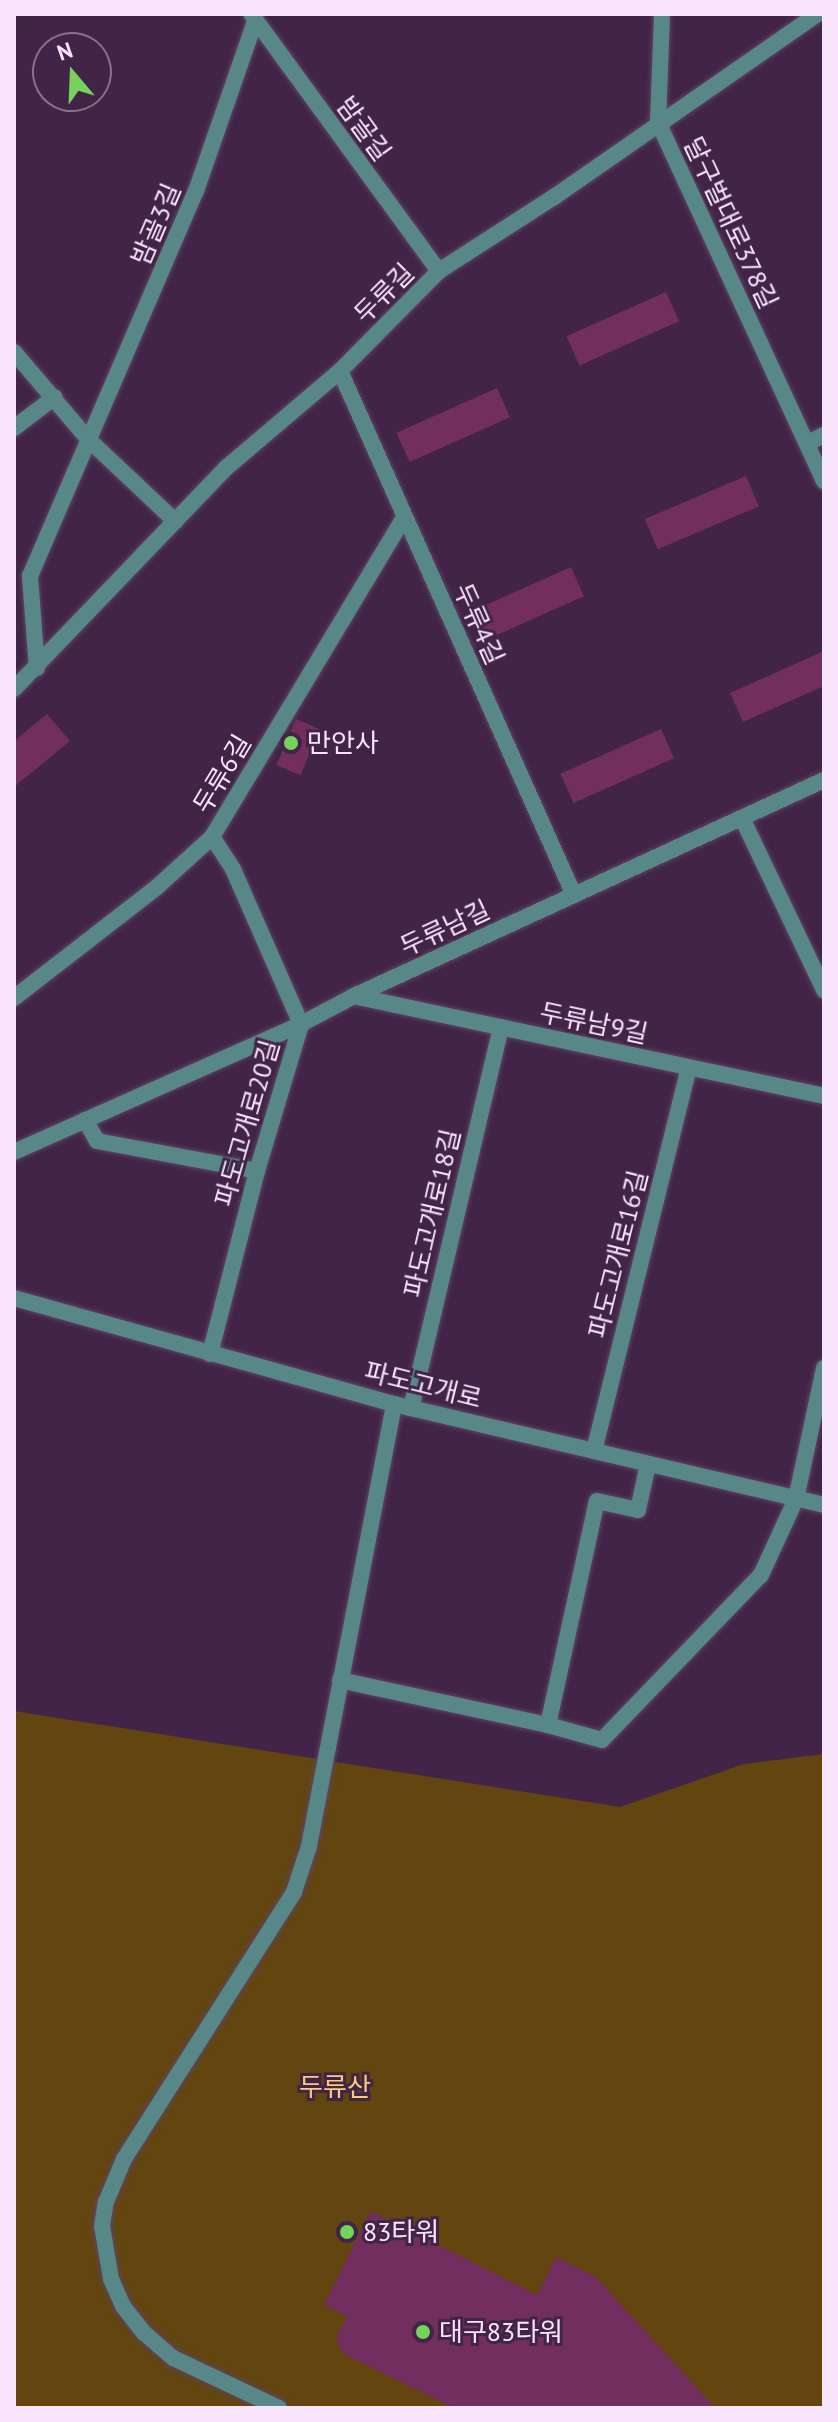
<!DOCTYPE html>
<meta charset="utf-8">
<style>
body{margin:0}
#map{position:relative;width:838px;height:2422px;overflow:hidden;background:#412448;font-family:"PT Sans","Noto Sans KR",sans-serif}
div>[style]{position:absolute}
.green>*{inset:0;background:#63460f}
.building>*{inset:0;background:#712e5f;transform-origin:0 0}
.roads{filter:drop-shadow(0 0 2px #5e4365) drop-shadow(0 0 2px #5e4365)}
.minor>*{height:16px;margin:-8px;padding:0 8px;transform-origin:8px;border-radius:8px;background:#588788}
.tertiary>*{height:16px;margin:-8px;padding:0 8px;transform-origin:8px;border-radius:8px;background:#588788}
.dots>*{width:22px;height:22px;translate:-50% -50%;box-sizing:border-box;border:4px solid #412448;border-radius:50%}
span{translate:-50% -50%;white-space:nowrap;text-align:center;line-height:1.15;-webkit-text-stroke:6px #412448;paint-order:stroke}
.street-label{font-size:26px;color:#f8e5fc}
.poi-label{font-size:26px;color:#f8e5fc}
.left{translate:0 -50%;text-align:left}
.park-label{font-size:26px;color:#fcca78}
.frame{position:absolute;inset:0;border:16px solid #f8e5fc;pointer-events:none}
.north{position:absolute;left:32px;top:32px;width:80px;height:80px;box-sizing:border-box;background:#412448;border:2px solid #8a7190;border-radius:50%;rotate:341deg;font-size:22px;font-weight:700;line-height:32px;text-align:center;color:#f8e5fc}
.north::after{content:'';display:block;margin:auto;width:28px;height:36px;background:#75d25a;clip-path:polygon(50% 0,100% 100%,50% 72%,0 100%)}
</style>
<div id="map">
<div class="green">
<div style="clip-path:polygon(14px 1711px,620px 1807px,744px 1764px,824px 1754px,824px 2408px,14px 2408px)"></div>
</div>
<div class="building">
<div style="left:666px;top:292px;width:32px;height:109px;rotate:66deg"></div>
<div style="left:497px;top:388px;width:32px;height:110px;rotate:66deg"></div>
<div style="left:746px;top:476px;width:33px;height:110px;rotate:67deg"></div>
<div style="left:571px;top:567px;width:32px;height:110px;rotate:66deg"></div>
<div style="clip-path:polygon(824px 651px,824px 686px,743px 722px,730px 693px)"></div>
<div style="clip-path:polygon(47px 714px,70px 741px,14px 787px,14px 741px)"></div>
<div style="left:296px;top:719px;width:26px;height:50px;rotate:23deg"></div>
<div style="left:661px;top:729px;width:32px;height:110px;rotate:66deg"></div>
<div style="clip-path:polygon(371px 2211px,537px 2295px,556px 2257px,596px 2277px,715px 2408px,454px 2408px,344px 2354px,337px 2343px,338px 2332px,348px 2317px,324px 2305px)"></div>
</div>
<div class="roads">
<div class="minor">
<div style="left:662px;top:14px;width:108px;rotate:92.1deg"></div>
<div style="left:658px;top:122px;width:396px;rotate:65.2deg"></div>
<div style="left:252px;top:15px;width:317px;rotate:53.9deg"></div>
<div style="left:14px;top:352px;width:114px;rotate:49.6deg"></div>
<div style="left:88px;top:439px;width:120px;rotate:43.3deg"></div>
<div style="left:340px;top:371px;width:574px;rotate:65.94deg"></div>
<div style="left:14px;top:428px;width:51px;rotate:-37.1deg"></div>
<div style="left:808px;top:443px;width:18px;rotate:-27deg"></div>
<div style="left:37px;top:668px;width:92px;rotate:-94.4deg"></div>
<div style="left:30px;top:576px;width:419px;rotate:-66.7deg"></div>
<div style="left:196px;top:191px;width:179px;rotate:-70.8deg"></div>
<div style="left:14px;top:689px;width:306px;rotate:-46.2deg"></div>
<div style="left:226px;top:468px;width:150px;rotate:-40.4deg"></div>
<div style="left:340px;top:371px;width:141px;rotate:-45.3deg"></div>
<div style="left:439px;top:271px;width:137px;rotate:-32.8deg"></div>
<div style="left:554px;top:197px;width:320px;rotate:-34.8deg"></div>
<div style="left:742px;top:818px;width:191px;rotate:64.5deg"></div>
<div style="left:354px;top:996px;width:481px;rotate:12deg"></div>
<div style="left:14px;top:998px;width:181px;rotate:-37.8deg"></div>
<div style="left:157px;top:887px;width:74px;rotate:-42.3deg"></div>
<div style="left:212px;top:837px;width:372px;rotate:-59deg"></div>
<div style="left:85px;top:1120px;width:24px;rotate:60deg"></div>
<div style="left:97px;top:1141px;width:163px;rotate:10.6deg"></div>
<div style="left:210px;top:1354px;width:189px;rotate:-75.6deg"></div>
<div style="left:257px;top:1171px;width:153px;rotate:-73.3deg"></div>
<div style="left:301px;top:1024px;width:169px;rotate:-113.7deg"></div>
<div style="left:233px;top:869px;width:38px;rotate:-123deg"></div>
<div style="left:411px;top:1408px;width:391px;rotate:-76.7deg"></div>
<div style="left:594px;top:1451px;width:395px;rotate:-76.1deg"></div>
<div style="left:340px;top:1680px;width:213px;rotate:12.2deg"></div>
<div style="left:548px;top:1725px;width:229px;rotate:-77.7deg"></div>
<div style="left:597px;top:1501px;width:42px;rotate:12.4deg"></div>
<div style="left:638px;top:1510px;width:47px;rotate:-77.7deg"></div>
<div style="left:548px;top:1725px;width:56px;rotate:15.5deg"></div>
<div style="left:602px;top:1740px;width:229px;rotate:-46.1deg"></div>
<div style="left:761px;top:1575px;width:84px;rotate:-65.3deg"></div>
<div style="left:796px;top:1499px;width:134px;rotate:-77.9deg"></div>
<div style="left:279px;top:2408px;width:117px;rotate:-154.7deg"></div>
<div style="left:173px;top:2358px;width:38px;rotate:-139deg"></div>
<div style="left:144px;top:2333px;width:34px;rotate:-128deg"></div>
<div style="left:123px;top:2306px;width:30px;rotate:-114deg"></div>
<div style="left:111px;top:2279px;width:54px;rotate:-99.6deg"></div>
<div style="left:102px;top:2226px;width:24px;rotate:-81deg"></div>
<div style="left:106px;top:2202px;width:47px;rotate:-67.3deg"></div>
<div style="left:124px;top:2159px;width:317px;rotate:-57.5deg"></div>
<div style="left:294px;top:1892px;width:48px;rotate:-71.9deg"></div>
<div style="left:309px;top:1846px;width:450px;rotate:-79.1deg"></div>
</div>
<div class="tertiary">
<div style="left:14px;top:1152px;width:314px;rotate:-24deg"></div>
<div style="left:301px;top:1024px;width:60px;rotate:-27.8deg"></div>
<div style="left:354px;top:996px;width:517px;rotate:-24.68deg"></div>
<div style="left:14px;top:1298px;width:395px;rotate:15.6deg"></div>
<div style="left:394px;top:1404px;width:442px;rotate:13.2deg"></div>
</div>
</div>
<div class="dots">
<div style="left:291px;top:743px;background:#75d25a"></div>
<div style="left:347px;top:2232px;background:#75d25a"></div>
<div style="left:423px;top:2332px;background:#75d25a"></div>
</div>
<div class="street-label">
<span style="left:364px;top:129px;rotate:54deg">밤골길</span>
<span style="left:731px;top:223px;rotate:65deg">달구벌대로378길</span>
<span style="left:156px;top:224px;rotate:-67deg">밤골3길</span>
<span style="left:384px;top:293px;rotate:-45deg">두류길</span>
<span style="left:479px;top:624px;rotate:66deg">두류4길</span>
<span style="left:222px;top:774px;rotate:-59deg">두류6길</span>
<span style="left:445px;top:928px;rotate:-25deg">두류남길</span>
<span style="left:594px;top:1023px;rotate:12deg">두류남9길</span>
<span style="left:247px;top:1123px;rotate:-74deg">파도고개로20길</span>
<span style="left:432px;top:1213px;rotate:-77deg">파도고개로18길</span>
<span style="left:618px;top:1254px;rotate:-76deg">파도고개로16길</span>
<span style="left:423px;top:1385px;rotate:14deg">파도고개로</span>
</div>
<div class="poi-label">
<span class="left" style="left:307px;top:743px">만안사</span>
<span class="left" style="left:363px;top:2232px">83타워</span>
<span class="left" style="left:439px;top:2332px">대구83타워</span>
</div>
<div class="park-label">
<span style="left:335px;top:2087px">두류산</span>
</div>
<div class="frame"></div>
<div class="north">N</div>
</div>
